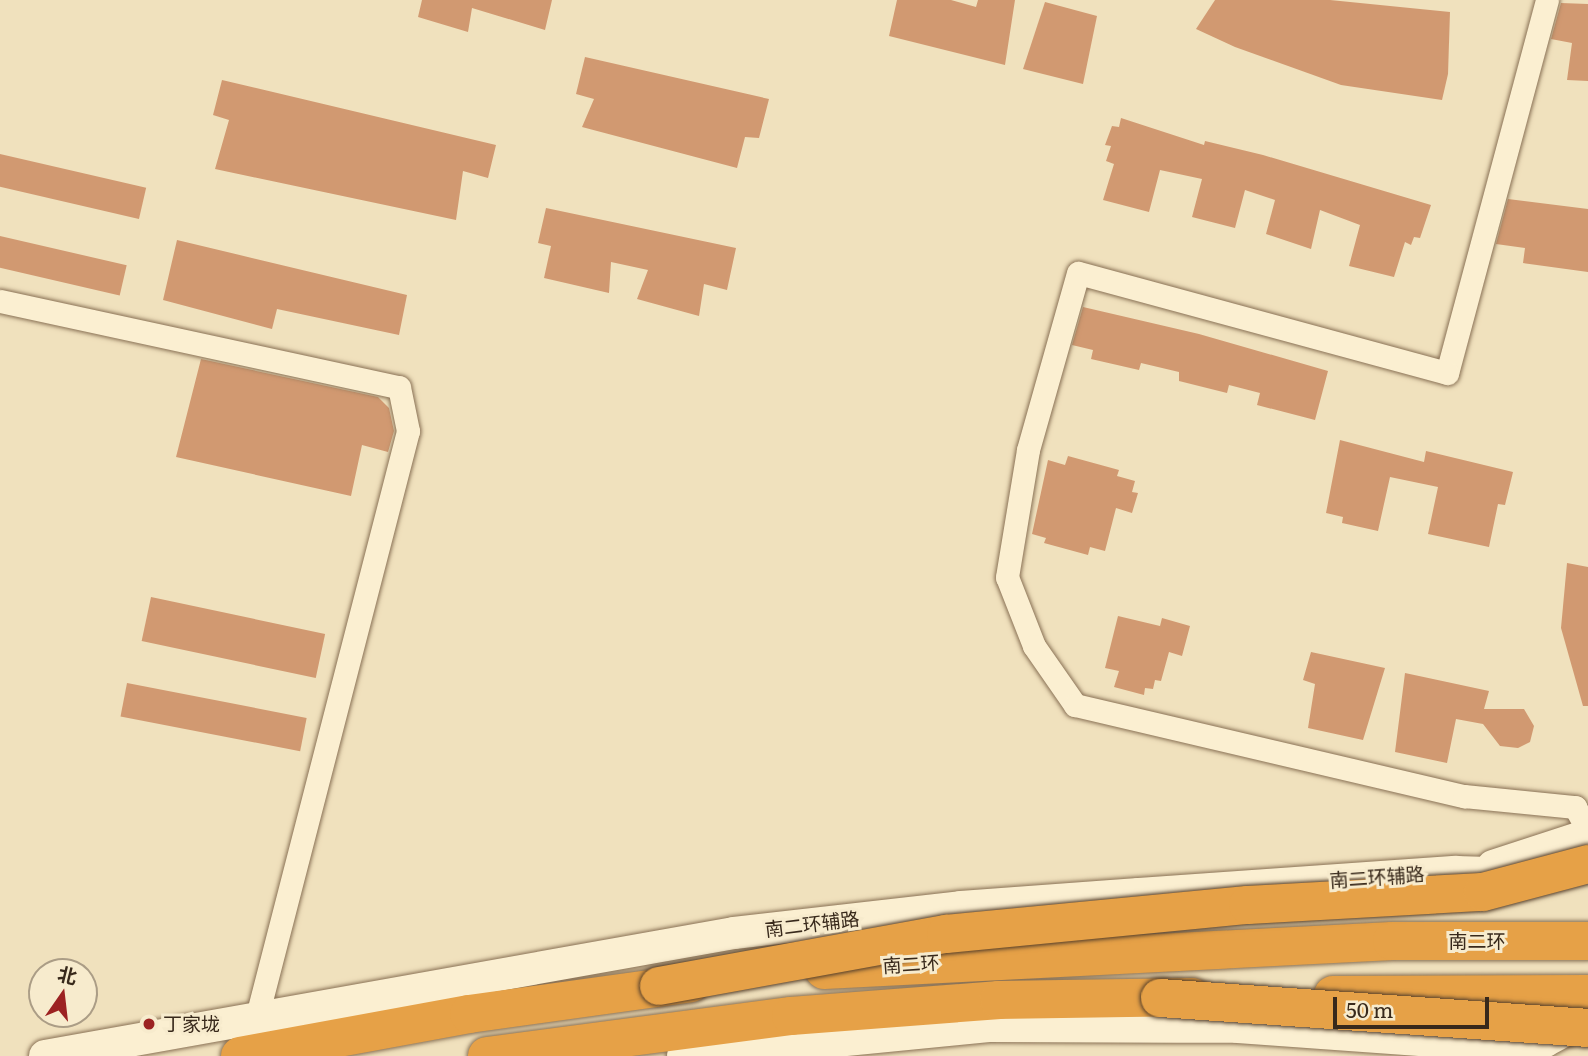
<!DOCTYPE html>
<meta charset="utf-8">
<style>
body{margin:0}
#map{position:relative;width:1588px;height:1056px;overflow:hidden;background:#f0e1bd;font-family:Literata,"Noto Sans SC",serif}
div>[style]{position:absolute}
.building>*{inset:0;background:#d19971;transform-origin:0 0}
.roads{filter:drop-shadow(0 0 2px #897155) drop-shadow(0 0 2px #897155)}
.street>*{height:23px;margin:-11.5px;padding:0 11.5px;transform-origin:11.5px;border-radius:11.5px;background:#fbefd1}
.secondary>*{height:32px;margin:-16px;padding:0 16px;transform-origin:16px;border-radius:16px;background:#fbefd1}
.highway>*{height:38px;margin:-19px;padding:0 19px;transform-origin:19px;border-radius:19px;background:#e6a147}
.bridges{filter:drop-shadow(0 0 2px #563f2a) drop-shadow(0 0 2px #563f2a)}
.highway-bridge>*{height:38px;margin:-19px;padding:0 19px;transform-origin:19px;border-radius:19px;background:#e6a147}
.dots>*{width:19px;height:19px;translate:-50% -50%;box-sizing:border-box;border:4px solid #f7ebcd;border-radius:50%}
span{translate:-50% -50%;white-space:nowrap;text-align:center;line-height:1.15;-webkit-text-stroke:6px #f7ebcd;paint-order:stroke}
.street-label{font-size:19px;color:#38291b}
.poi-label{font-size:19px;color:#38291b}
.left{translate:0 -50%;text-align:left}
.north{position:absolute;left:28px;top:958px;width:70px;height:70px;box-sizing:border-box;background:#f7ebcd;border:2px solid #ab9d86;border-radius:50%;rotate:14deg;font-size:19px;font-weight:700;line-height:28px;text-align:center;color:#38291b}
.north::after{content:'';display:block;margin:auto;width:24px;height:32px;background:#9c2222;clip-path:polygon(50% 0,100% 100%,50% 72%,0 100%)}
.scale{position:absolute;left:1333px;top:997px;width:156px;height:32px;box-sizing:border-box;border:4px solid #38291b;border-top:0;padding-left:9px;font-size:21px;line-height:24px;white-space:nowrap;color:#38291b;-webkit-text-stroke:5px #f7ebcd;paint-order:stroke}
</style>
<div id="map">
<div class="building">
<div style="clip-path:polygon(422px 0,552px 0,545px 30px,472px 8px,468px 32px,418px 17px)"></div>
<div style="clip-path:polygon(897px 0,951px 0,976px 7px,978px 0,1015px 0,1005px 65px,889px 36px)"></div>
<div style="clip-path:polygon(1215px 0,1330px 0,1450px 12px,1448px 74px,1442px 100px,1341px 85px,1235px 47px,1196px 29px)"></div>
<div style="clip-path:polygon(1045px 2px,1097px 16px,1083px 84px,1023px 69px)"></div>
<div style="clip-path:polygon(1561px 3px,1588px 4px,1588px 81px,1567px 80px,1572px 43px,1551px 39px)"></div>
<div style="clip-path:polygon(585px 57px,769px 99px,759px 138px,745px 137px,737px 168px,582px 127px,594px 99px,576px 94px)"></div>
<div style="clip-path:polygon(222px 80px,496px 145px,488px 178px,463px 171px,456px 220px,215px 169px,229px 120px,213px 115px)"></div>
<div style="clip-path:polygon(1121px 118px,1204px 145px,1205px 141px,1263px 155px,1431px 205px,1420px 238px,1414px 237px,1411px 245px,1405px 242px,1394px 277px,1349px 266px,1360px 225px,1320px 210px,1311px 249px,1266px 234px,1275px 200px,1245px 190px,1235px 228px,1192px 217px,1202px 179px,1160px 170px,1149px 212px,1103px 200px,1114px 164px,1106px 161px,1111px 146px,1105px 145px,1112px 126px,1119px 127px)"></div>
<div style="left:0;top:154px;width:150px;height:32px;rotate:13deg"></div>
<div style="clip-path:polygon(1508px 199px,1588px 209px,1588px 272px,1523px 263px,1525px 248px,1496px 244px)"></div>
<div style="clip-path:polygon(546px 208px,736px 248px,727px 290px,704px 284px,699px 316px,637px 299px,648px 270px,611px 262px,609px 293px,544px 278px,551px 246px,538px 243px)"></div>
<div style="left:0;top:236px;width:130px;height:31px;rotate:13deg"></div>
<div style="clip-path:polygon(177px 240px,407px 295px,399px 335px,277px 309px,272px 329px,163px 300px)"></div>
<div style="clip-path:polygon(1083px 307px,1199px 334px,1328px 371px,1315px 420px,1257px 405px,1260px 393px,1229px 385px,1227px 393px,1179px 381px,1179px 372px,1141px 363px,1139px 370px,1091px 359px,1093px 350px,1072px 345px)"></div>
<div style="clip-path:polygon(201px 359px,378px 397px,389px 408px,394px 431px,388px 452px,362px 445px,351px 496px,176px 457px)"></div>
<div style="clip-path:polygon(1340px 440px,1424px 462px,1426px 451px,1513px 472px,1505px 505px,1498px 504px,1489px 547px,1428px 534px,1438px 487px,1390px 477px,1378px 531px,1342px 523px,1343px 517px,1326px 513px)"></div>
<div style="clip-path:polygon(1068px 456px,1119px 470px,1117px 476px,1135px 481px,1132px 492px,1138px 493px,1132px 513px,1116px 508px,1105px 551px,1090px 547px,1088px 555px,1044px 543px,1046px 538px,1032px 534px,1048px 460px,1065px 465px)"></div>
<div style="clip-path:polygon(1567px 563px,1588px 567px,1588px 706px,1583px 706px,1561px 628px)"></div>
<div style="left:151px;top:597px;width:178px;height:45px;rotate:12deg"></div>
<div style="clip-path:polygon(1118px 616px,1160px 626px,1162px 618px,1190px 626px,1182px 656px,1169px 652px,1161px 681px,1155px 680px,1153px 689px,1145px 688px,1144px 695px,1114px 687px,1119px 671px,1105px 668px)"></div>
<div style="clip-path:polygon(1311px 652px,1385px 668px,1363px 740px,1308px 728px,1315px 684px,1303px 680px)"></div>
<div style="clip-path:polygon(1405px 673px,1489px 691px,1484px 709px,1524px 709px,1534px 726px,1530px 742px,1518px 748px,1500px 746px,1483px 724px,1456px 719px,1447px 763px,1395px 752px)"></div>
<div style="left:127px;top:683px;width:183px;height:34px;rotate:11deg"></div>
</div>
<div class="roads">
<div class="street">
<div style="left:1547px;top:0;width:386px;rotate:105deg"></div>
<div style="left:1447px;top:373px;width:382px;rotate:-164.8deg"></div>
<div style="left:1078px;top:273px;width:184px;rotate:105.8deg"></div>
<div style="left:1028px;top:450px;width:129px;rotate:99.4deg"></div>
<div style="left:1007px;top:577px;width:74px;rotate:68.6deg"></div>
<div style="left:1034px;top:646px;width:72px;rotate:55.2deg"></div>
<div style="left:1075px;top:705px;width:400px;rotate:13.2deg"></div>
<div style="left:1464px;top:796px;width:112px;rotate:5.7deg"></div>
<div style="left:1575px;top:807px;width:26px;rotate:61deg"></div>
<div style="left:0;top:301px;width:408px;rotate:12.2deg"></div>
<div style="left:399px;top:387px;width:45px;rotate:78.4deg"></div>
<div style="left:408px;top:431px;width:604px;rotate:104.47deg"></div>
</div>
<div class="secondary">
<div style="left:1493px;top:866px;width:100px;rotate:-18.1deg"></div>
<div style="left:45px;top:1056px;width:700px;rotate:-10.12deg"></div>
<div style="left:734px;top:933px;width:228px;rotate:-6.5deg"></div>
<div style="left:961px;top:907px;width:178px;rotate:-4.2deg"></div>
<div style="left:1139px;top:894px;width:318px;rotate:-4deg"></div>
<div style="left:1456px;top:872px;width:68px;rotate:1.7deg"></div>
<div style="left:683px;top:1056px;width:307px;rotate:-5.6deg"></div>
<div style="left:989px;top:1026px;width:249px;rotate:0.2deg"></div>
<div style="left:1238px;top:1027px;width:280px;rotate:4.1deg"></div>
<div style="left:1517px;top:1047px;width:29px;rotate:-12deg"></div>
<div style="left:1545px;top:1041px;width:30px;rotate:-28deg"></div>
</div>
<div class="highway">
<div style="left:824px;top:970px;width:569px;rotate:-2.92deg"></div>
<div style="left:1392px;top:941px;width:196px"></div>
<div style="left:1333px;top:995px;width:255px;rotate:-0.2deg"></div>
<div style="left:240px;top:1056px;width:233px;rotate:-10.4deg"></div>
<div style="left:469px;top:1014px;width:224px;rotate:-7.9deg"></div>
<div style="left:487px;top:1056px;width:307px;rotate:-7.5deg"></div>
<div style="left:791px;top:1016px;width:209px;rotate:-4.4deg"></div>
<div style="left:999px;top:1000px;width:193px;rotate:-0.9deg"></div>
</div>
</div>
<div class="bridges">
<div class="highway-bridge">
<div style="left:659px;top:986px;width:292px;rotate:-10.3deg"></div>
<div style="left:946px;top:934px;width:303px;rotate:-5.5deg"></div>
<div style="left:1248px;top:905px;width:235px;rotate:-3.2deg"></div>
<div style="left:1483px;top:892px;width:109px;rotate:-14.9deg"></div>
<div style="left:1160px;top:998px;width:429px;rotate:4deg"></div>
</div>
</div>
<div class="dots">
<div style="left:149px;top:1024px;background:#9c2222"></div>
</div>
<div class="street-label">
<span style="left:1377px;top:877px;rotate:-4deg">南二环辅路</span>
<span style="left:812px;top:924px;rotate:-7deg">南二环辅路</span>
<span style="left:1477px;top:941px">南二环</span>
<span style="left:911px;top:964px;rotate:-4deg">南二环</span>
</div>
<div class="poi-label">
<span class="left" style="left:163px;top:1024px">丁家垅</span>
</div>
<div class="north">北</div>
<div class="scale">50 m</div>
</div>
